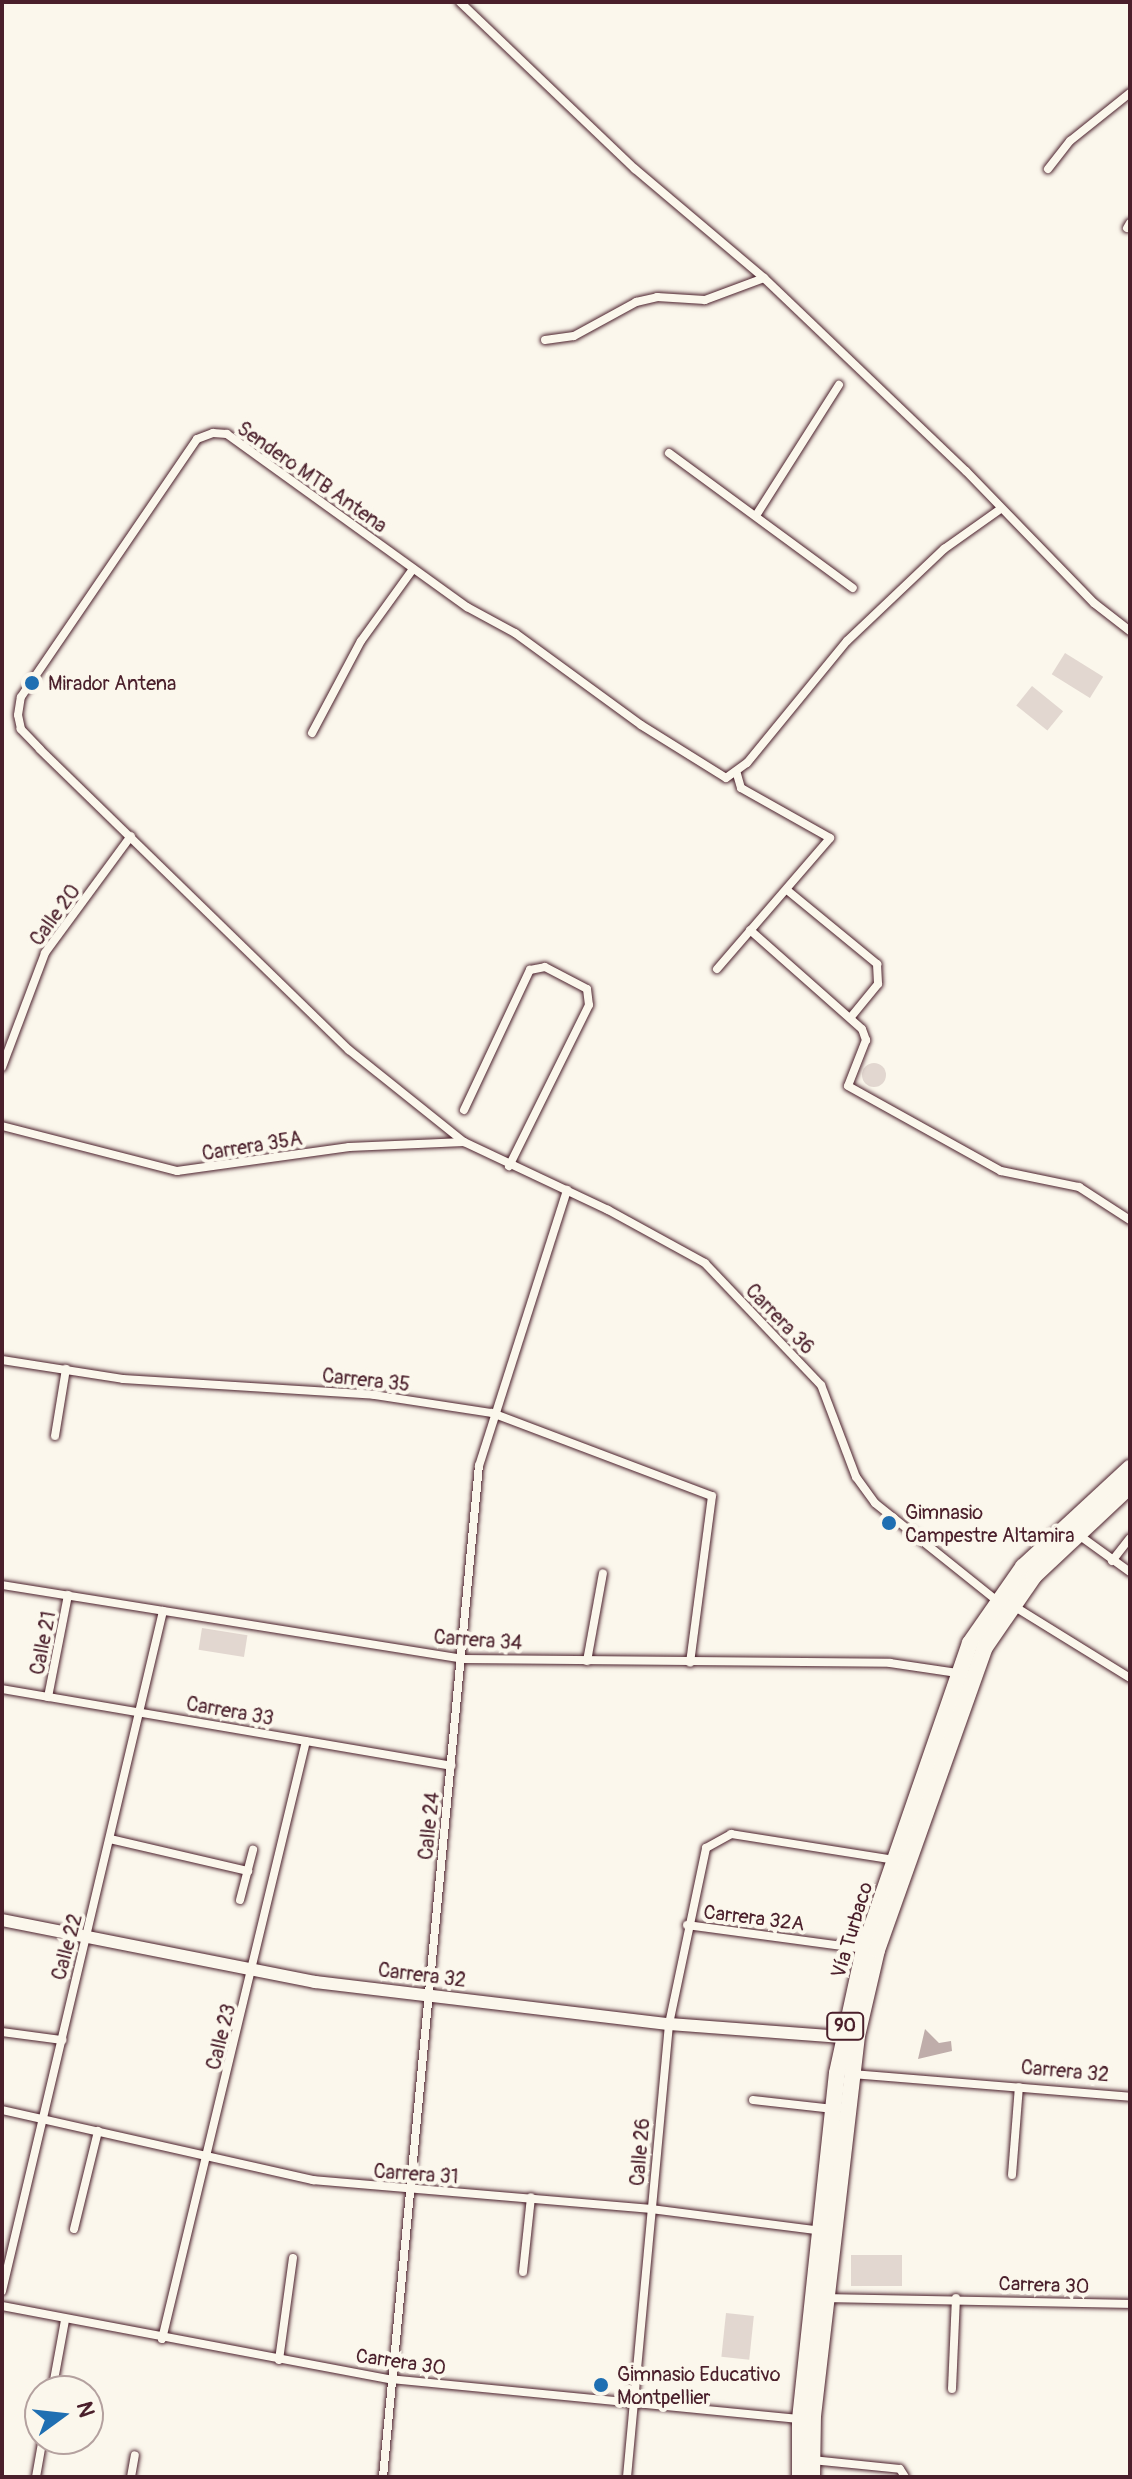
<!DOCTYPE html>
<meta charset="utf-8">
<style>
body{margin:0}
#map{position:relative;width:1132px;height:2479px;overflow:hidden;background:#fbf7ec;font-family:Pangolin,sans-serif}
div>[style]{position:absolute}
.green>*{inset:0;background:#e2d7d0;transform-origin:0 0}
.round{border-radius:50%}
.water>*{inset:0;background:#bfadaa}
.roads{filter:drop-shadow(0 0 2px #4a1f2b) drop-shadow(0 0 2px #4a1f2b)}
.street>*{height:8px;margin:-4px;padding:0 4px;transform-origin:4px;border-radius:4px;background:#fbf7ec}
.secondary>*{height:12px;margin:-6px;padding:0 6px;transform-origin:6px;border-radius:6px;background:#fbf7ec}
.highway>*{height:16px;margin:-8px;padding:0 8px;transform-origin:8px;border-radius:8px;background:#fbf7ec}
.dots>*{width:22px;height:22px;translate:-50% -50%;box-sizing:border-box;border:4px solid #fbf7ec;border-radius:50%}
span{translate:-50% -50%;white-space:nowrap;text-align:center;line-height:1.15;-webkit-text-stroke:8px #fbf7ec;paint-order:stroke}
.shield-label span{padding:2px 6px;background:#fbf7ec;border:2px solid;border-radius:6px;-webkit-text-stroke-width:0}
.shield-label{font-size:18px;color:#4a1f2b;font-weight:700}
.street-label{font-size:20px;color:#4a1f2b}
.poi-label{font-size:20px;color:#4a1f2b}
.left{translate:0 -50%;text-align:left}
.frame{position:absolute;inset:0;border:4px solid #4a1f2b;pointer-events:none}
.north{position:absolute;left:24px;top:2375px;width:80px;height:80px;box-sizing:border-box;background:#fbf7ec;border:2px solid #b4a19f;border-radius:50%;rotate:75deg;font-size:22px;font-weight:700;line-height:32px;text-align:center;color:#4a1f2b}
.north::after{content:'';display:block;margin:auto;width:28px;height:36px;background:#1f6fb2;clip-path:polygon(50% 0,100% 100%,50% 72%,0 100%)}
</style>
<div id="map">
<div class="green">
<div style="left:1065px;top:653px;width:45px;height:25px;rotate:32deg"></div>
<div style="left:1032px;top:686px;width:40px;height:25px;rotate:39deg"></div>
<div class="round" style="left:862px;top:1063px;width:24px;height:24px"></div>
<div style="left:202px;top:1628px;width:46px;height:22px;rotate:9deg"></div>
<div style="left:851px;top:2255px;width:51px;height:31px"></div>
<div style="left:726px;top:2313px;width:28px;height:44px;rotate:6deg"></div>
</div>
<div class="water">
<div style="clip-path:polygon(925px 2029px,939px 2043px,951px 2041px,952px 2051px,918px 2059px)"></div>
</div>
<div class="roads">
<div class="street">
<div style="left:460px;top:2px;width:242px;rotate:43.7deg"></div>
<div style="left:635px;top:169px;width:169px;rotate:40.2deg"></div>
<div style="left:764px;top:278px;width:279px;rotate:43.7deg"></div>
<div style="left:966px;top:471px;width:184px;rotate:45.9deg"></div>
<div style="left:1094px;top:603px;width:46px;rotate:37.9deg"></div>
<div style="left:1048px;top:169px;width:36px;rotate:-52deg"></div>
<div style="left:1070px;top:141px;width:77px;rotate:-38.7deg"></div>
<div style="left:1127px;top:228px;width:6px;rotate:-59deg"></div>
<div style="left:545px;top:340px;width:29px;rotate:-8deg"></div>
<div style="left:574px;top:336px;width:71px;rotate:-28.7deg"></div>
<div style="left:636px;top:302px;width:22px;rotate:-13deg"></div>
<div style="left:657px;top:297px;width:48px;rotate:3.6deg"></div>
<div style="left:705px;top:300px;width:63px;rotate:-20.4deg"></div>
<div style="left:669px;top:453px;width:228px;rotate:36.3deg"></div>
<div style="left:757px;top:514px;width:153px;rotate:-57.6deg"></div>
<div style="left:312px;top:733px;width:104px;rotate:-62deg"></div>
<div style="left:361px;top:641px;width:89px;rotate:-54.2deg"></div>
<div style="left:787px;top:890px;width:117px;rotate:39.4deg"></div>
<div style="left:877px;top:964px;width:20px;rotate:87deg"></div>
<div style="left:878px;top:984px;width:43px;rotate:129.3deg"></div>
<div style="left:750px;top:930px;width:149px;rotate:41.5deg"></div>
<div style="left:862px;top:1029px;width:12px;rotate:70deg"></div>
<div style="left:866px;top:1040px;width:49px;rotate:111.4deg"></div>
<div style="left:848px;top:1086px;width:175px;rotate:29.1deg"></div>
<div style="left:1001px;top:1171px;width:80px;rotate:11.6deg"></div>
<div style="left:1079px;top:1187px;width:61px;rotate:32.9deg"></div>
<div style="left:717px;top:969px;width:173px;rotate:-49.2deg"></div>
<div style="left:830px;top:838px;width:102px;rotate:-150.7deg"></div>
<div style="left:741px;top:788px;width:15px;rotate:-106deg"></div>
<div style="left:2px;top:1067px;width:122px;rotate:-69.3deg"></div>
<div style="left:45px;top:953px;width:145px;rotate:-53.7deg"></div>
<div style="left:464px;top:1110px;width:155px;rotate:-64.8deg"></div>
<div style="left:530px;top:970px;width:15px;rotate:-11deg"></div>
<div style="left:545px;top:967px;width:47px;rotate:27.6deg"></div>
<div style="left:587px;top:989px;width:16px;rotate:83deg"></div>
<div style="left:589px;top:1005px;width:180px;rotate:116.4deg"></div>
<div style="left:2px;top:1126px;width:181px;rotate:14.4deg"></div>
<div style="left:177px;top:1171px;width:174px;rotate:-7.9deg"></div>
<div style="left:349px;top:1147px;width:115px;rotate:-2.5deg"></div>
<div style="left:2px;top:1360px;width:122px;rotate:8.9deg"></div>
<div style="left:123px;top:1379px;width:252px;rotate:3.6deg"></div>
<div style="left:374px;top:1395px;width:119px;rotate:8.7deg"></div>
<div style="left:492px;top:1413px;width:235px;rotate:20.7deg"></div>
<div style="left:712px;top:1496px;width:168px;rotate:97.5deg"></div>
<div style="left:55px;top:1436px;width:68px;rotate:-80.7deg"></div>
<div style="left:1076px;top:1533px;width:67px;rotate:35.8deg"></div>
<div style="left:1112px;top:1561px;width:29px;rotate:-52deg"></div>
<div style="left:2px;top:1585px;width:466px;rotate:9.1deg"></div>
<div style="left:462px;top:1659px;width:428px;rotate:0.5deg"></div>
<div style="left:890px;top:1663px;width:68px;rotate:8.5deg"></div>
<div style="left:996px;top:1600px;width:155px;rotate:-141.3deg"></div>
<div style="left:875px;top:1503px;width:32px;rotate:-126deg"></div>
<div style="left:856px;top:1477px;width:98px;rotate:-110.8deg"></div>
<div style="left:821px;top:1385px;width:168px;rotate:-133.6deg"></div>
<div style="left:705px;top:1263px;width:111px;rotate:-151.3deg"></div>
<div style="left:608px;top:1210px;width:159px;rotate:-154.7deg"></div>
<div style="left:464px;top:1142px;width:147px;rotate:-141.3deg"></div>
<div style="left:349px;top:1050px;width:431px;rotate:-135.8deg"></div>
<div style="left:40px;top:749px;width:28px;rotate:-134deg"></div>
<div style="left:21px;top:729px;width:14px;rotate:-102deg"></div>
<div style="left:18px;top:715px;width:18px;rotate:-81deg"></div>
<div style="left:21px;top:697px;width:312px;rotate:-55.7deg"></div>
<div style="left:197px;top:439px;width:17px;rotate:-21deg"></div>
<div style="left:213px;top:433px;width:14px;rotate:4deg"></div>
<div style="left:227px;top:434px;width:296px;rotate:35.8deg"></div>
<div style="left:467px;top:607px;width:55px;rotate:28.4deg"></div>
<div style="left:515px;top:633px;width:156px;rotate:36.1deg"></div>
<div style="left:641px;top:725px;width:100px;rotate:31.9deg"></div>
<div style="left:726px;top:778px;width:26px;rotate:-36deg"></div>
<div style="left:747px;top:763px;width:158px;rotate:-50.7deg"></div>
<div style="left:847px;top:641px;width:134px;rotate:-43.5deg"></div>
<div style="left:944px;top:549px;width:67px;rotate:-35.3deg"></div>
<div style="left:1012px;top:1605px;width:139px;rotate:31.7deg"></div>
<div style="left:587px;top:1661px;width:89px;rotate:-79.7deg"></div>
<div style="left:2px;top:1689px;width:456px;rotate:9.7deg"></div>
<div style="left:48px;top:1697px;width:104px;rotate:-78.9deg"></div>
<div style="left:110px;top:1839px;width:142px;rotate:13.1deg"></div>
<div style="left:240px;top:1900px;width:52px;rotate:-75.4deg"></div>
<div style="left:687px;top:1925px;width:179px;rotate:7.7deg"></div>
<div style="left:2px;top:2032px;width:61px;rotate:7.6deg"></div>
<div style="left:852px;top:2074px;width:279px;rotate:4.7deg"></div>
<div style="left:753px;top:2100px;width:81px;rotate:6.4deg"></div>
<div style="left:2px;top:2110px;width:319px;rotate:12.7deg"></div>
<div style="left:313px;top:2180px;width:339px;rotate:4.9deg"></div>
<div style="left:651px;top:2209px;width:172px;rotate:7.3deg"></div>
<div style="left:1012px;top:2175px;width:88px;rotate:-85.5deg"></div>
<div style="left:74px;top:2229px;width:101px;rotate:-76.2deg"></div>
<div style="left:523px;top:2272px;width:75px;rotate:-83.9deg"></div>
<div style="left:2px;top:2291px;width:699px;rotate:-76.68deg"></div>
<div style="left:827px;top:2298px;width:303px;rotate:1.1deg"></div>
<div style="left:2px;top:2306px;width:395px;rotate:10.7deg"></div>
<div style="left:390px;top:2379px;width:412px;rotate:5.6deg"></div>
<div style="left:162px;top:2339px;width:615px;rotate:-76.46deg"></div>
<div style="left:279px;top:2360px;width:103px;rotate:-82.2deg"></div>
<div style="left:952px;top:2389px;width:91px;rotate:-87.5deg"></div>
<div style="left:52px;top:2391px;width:72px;rotate:-79.6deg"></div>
<div style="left:812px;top:2460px;width:88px;rotate:5.8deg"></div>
<div style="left:900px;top:2469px;width:9px;rotate:58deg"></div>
<div style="left:36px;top:2477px;width:39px;rotate:-80deg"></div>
<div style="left:131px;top:2477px;width:22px;rotate:-80deg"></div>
<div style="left:383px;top:2477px;width:1016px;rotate:-84.58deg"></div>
<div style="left:479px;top:1466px;width:290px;rotate:-72.3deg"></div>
<div style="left:627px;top:2477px;width:455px;rotate:-84.7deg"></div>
<div style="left:669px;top:2024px;width:180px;rotate:-78.1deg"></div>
<div style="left:706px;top:1848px;width:29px;rotate:-29deg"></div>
<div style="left:731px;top:1834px;width:166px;rotate:9deg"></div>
</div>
<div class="secondary">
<div style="left:2px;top:1920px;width:319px;rotate:11.2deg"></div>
<div style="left:315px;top:1982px;width:356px;rotate:6.8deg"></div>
<div style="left:669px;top:2024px;width:174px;rotate:4.3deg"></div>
</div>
<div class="highway">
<div style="left:800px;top:2477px;width:58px;rotate:-90deg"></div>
<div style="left:800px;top:2419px;width:348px;rotate:-83.9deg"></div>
<div style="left:837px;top:2073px;width:127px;rotate:-77.7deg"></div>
<div style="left:864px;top:1949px;width:324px;rotate:-70.9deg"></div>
<div style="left:970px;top:1643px;width:93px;rotate:-55.1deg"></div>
<div style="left:1023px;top:1567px;width:146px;rotate:-42.8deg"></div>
<div style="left:812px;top:2477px;width:61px;rotate:-89.1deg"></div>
<div style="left:813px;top:2416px;width:383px;rotate:-83.4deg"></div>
<div style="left:857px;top:2036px;width:88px;rotate:-76.9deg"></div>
<div style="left:877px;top:1950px;width:322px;rotate:-70.4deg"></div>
<div style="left:985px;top:1647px;width:86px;rotate:-55.4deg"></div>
<div style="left:1034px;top:1576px;width:132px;rotate:-43.2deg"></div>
</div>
</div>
<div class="dots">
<div style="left:32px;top:683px;background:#1f6fb2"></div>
<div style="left:889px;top:1523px;background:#1f6fb2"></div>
<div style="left:601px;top:2385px;background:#1f6fb2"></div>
</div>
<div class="shield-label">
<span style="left:845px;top:2026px">90</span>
</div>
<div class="street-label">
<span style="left:312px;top:477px;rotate:35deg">Sendero MTB Antena</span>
<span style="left:55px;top:915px;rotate:-54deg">Calle 20</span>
<span style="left:252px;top:1146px;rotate:-9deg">Carrera 35A</span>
<span style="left:780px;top:1319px;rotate:46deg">Carrera 36</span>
<span style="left:366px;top:1380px;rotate:6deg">Carrera 35</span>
<span style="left:478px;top:1640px;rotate:4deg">Carrera 34</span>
<span style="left:43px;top:1643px;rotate:-79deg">Calle 21</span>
<span style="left:230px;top:1711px;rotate:10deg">Carrera 33</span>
<span style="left:429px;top:1826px;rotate:-84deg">Calle 24</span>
<span style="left:754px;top:1918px;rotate:7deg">Carrera 32A</span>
<span style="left:852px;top:1930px;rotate:-73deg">Vía Turbaco</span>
<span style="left:67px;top:1947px;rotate:-75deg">Calle 22</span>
<span style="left:422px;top:1975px;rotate:7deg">Carrera 32</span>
<span style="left:221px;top:2037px;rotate:-76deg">Calle 23</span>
<span style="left:1065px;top:2071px;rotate:5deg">Carrera 32</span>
<span style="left:640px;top:2152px;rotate:-85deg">Calle 26</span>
<span style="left:416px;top:2174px;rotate:4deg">Carrera 31</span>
<span style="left:1044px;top:2285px;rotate:2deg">Carrera 30</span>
<span style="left:401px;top:2362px;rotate:8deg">Carrera 30</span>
</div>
<div class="poi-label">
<span class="left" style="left:48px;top:683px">Mirador Antena</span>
<span class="left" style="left:905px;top:1524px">Gimnasio<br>Campestre Altamira</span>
<span class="left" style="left:617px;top:2386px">Gimnasio Educativo<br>Montpellier</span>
</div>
<div class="frame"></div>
<div class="north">N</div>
</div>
